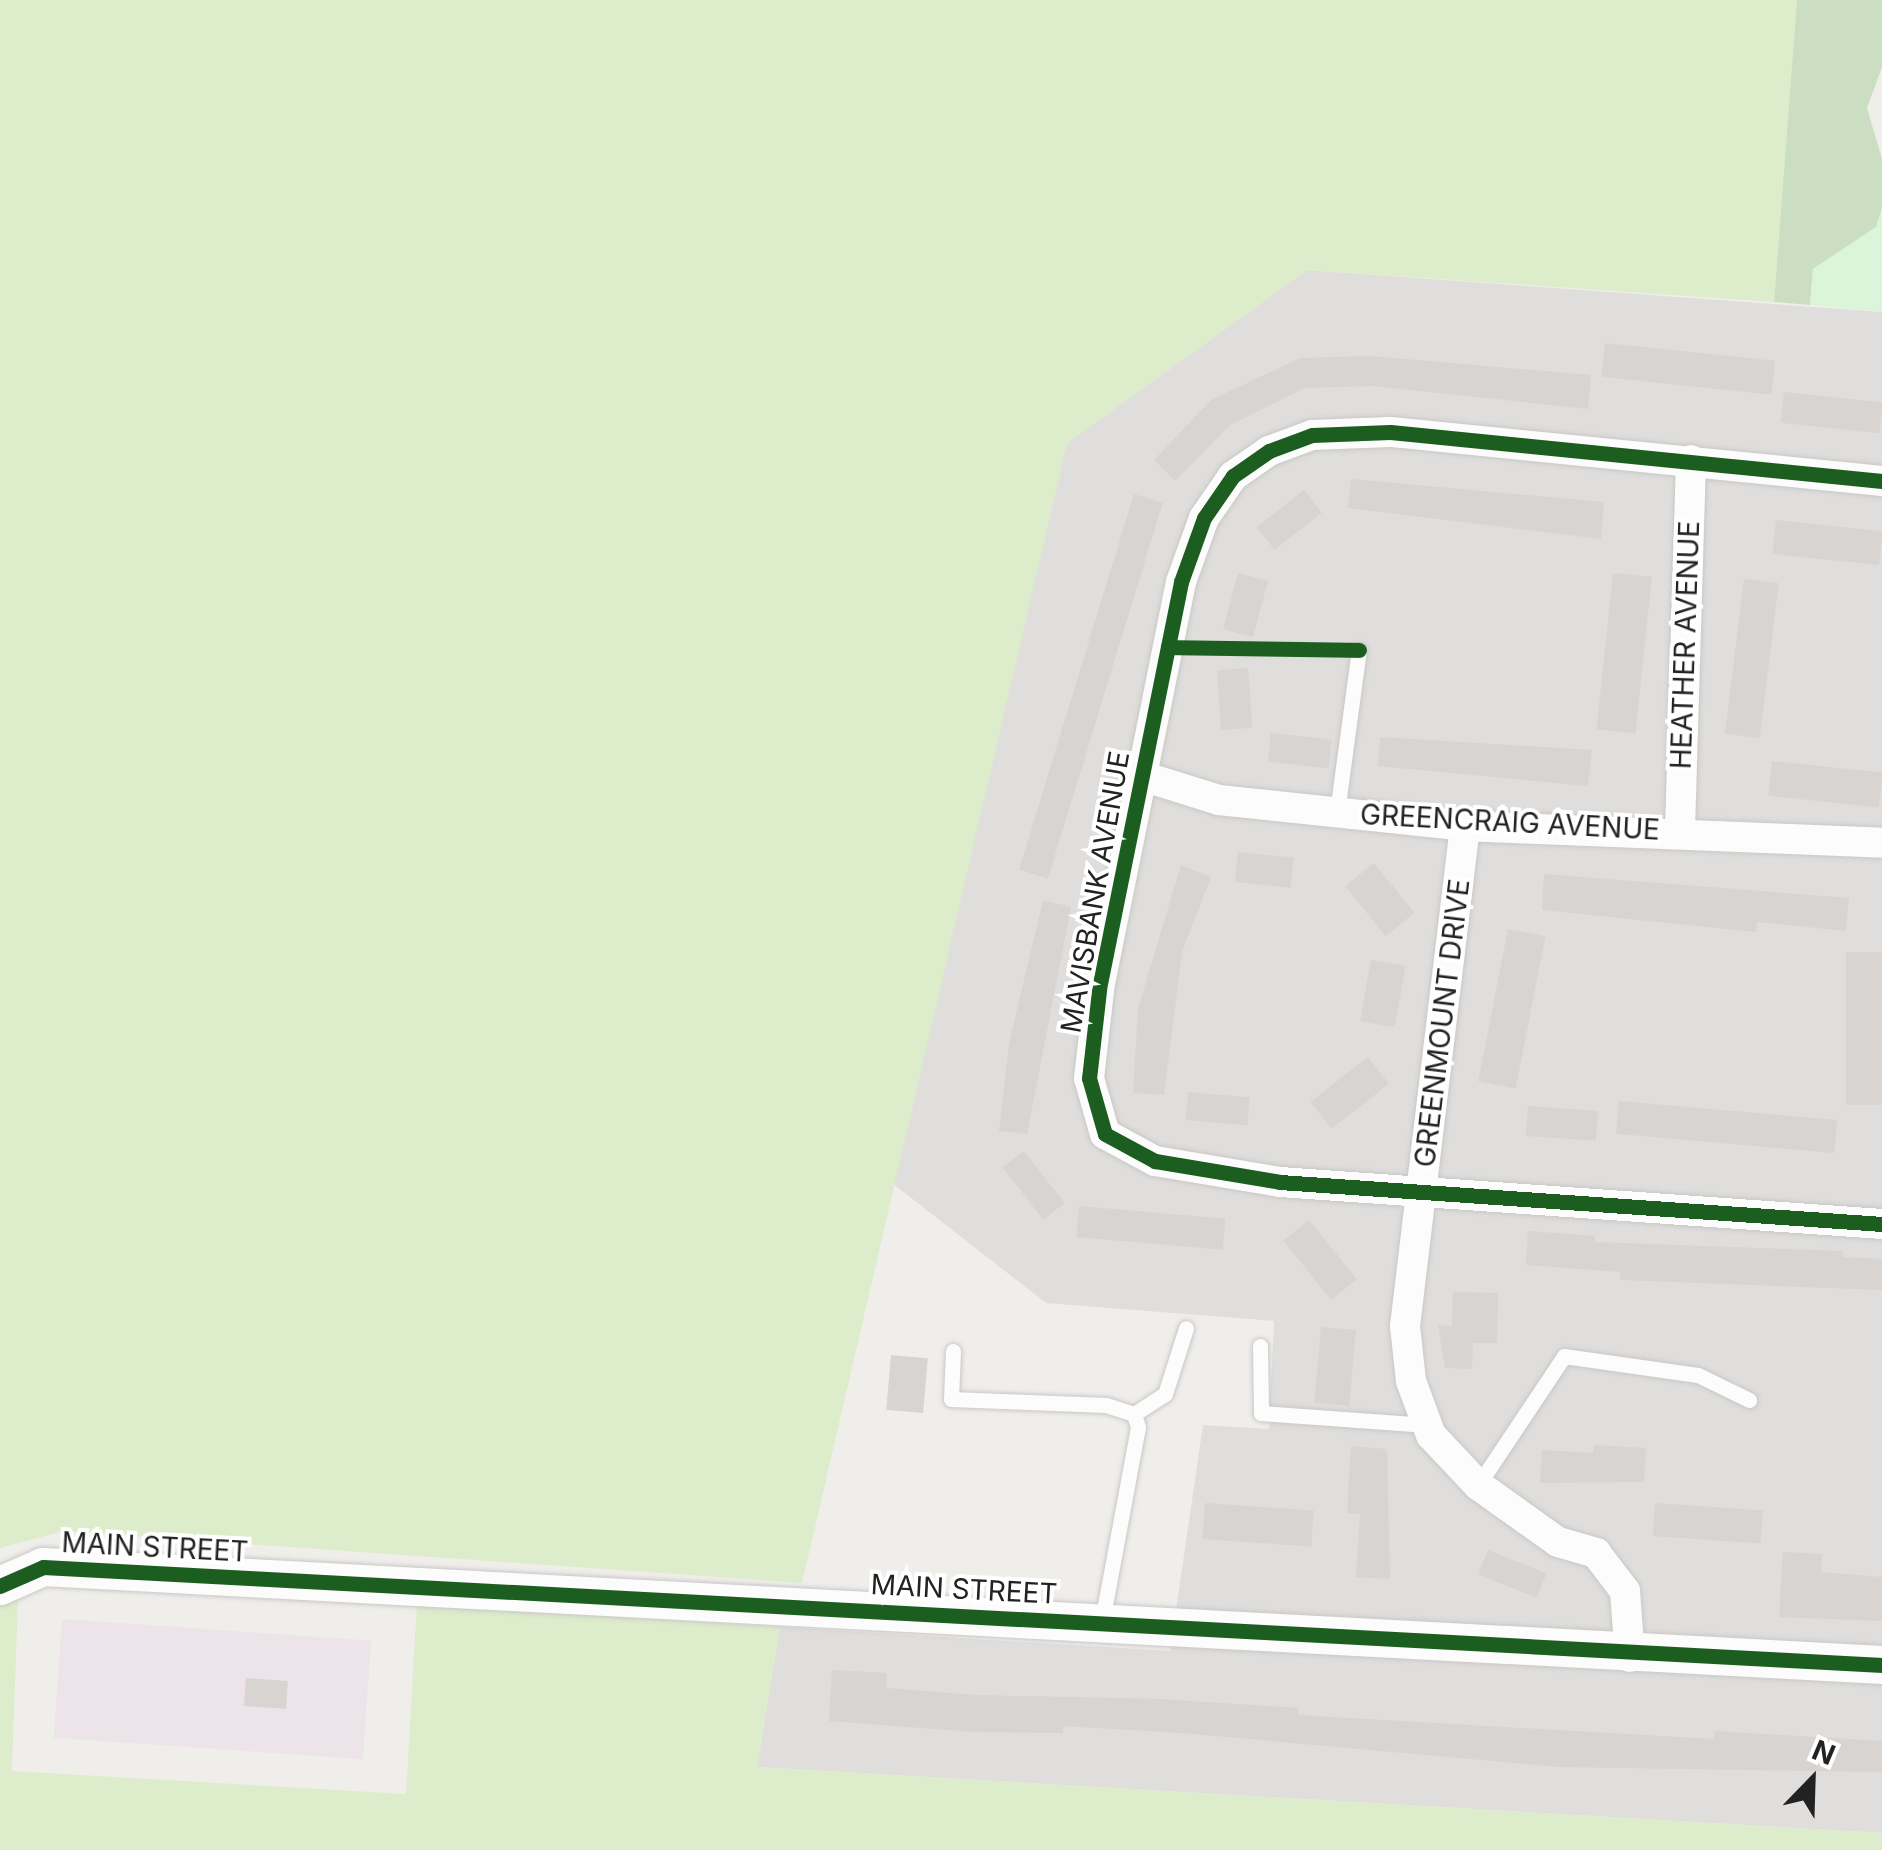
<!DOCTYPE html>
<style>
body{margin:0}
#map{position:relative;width:1882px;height:1850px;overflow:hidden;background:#f0eeeb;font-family:Inter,sans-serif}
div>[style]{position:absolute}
.residential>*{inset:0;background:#dfdedc}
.industrial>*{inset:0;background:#ede4e9;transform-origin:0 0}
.grass>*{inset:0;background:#ddeccb}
.forest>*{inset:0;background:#cbdec1}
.park>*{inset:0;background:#daf5da}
.building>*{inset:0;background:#d7d4d2;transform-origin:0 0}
.roads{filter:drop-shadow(0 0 2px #c9c8c7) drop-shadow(0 0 2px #c9c8c7)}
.service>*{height:15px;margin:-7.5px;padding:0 7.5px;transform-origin:7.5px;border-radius:7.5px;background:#fdfcfc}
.minor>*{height:30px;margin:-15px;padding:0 15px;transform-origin:15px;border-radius:15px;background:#fdfcfc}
.tertiary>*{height:38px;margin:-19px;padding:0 19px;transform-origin:19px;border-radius:19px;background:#fdfcfc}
.cycleway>*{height:15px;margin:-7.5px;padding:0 7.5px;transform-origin:7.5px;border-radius:7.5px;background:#1b5e20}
span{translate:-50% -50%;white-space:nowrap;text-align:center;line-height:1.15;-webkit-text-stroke:8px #fff;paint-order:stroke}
.street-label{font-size:28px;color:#222}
.north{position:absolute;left:1762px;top:1730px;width:100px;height:100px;-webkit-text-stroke:8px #fff;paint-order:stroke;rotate:23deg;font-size:28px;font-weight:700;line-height:40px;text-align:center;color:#222}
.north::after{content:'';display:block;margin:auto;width:35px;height:45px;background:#222;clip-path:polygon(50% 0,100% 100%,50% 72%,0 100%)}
</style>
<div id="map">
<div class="residential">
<div style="clip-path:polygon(1307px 270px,1882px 312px,1882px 1833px,757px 1767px,780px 1627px,1170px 1651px,1203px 1425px,1269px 1429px,1274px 1321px,1046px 1303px,892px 1183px,1067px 443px)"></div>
</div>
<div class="industrial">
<div style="left:62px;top:1619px;width:310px;height:119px;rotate:4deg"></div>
</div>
<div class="grass">
<div style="clip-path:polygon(0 0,1797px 0,1774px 302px,1307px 270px,1067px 443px,802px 1583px,64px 1531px,0 1548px)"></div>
<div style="clip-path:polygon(18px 1597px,12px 1771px,406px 1794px,417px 1602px,780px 1627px,757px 1767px,1882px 1833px,1882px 1850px,0 1850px,0 1607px)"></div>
</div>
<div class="forest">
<div style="clip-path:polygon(1797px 0,1882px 0,1882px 67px,1867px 108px,1882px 159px,1882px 208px,1877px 227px,1813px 269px,1810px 305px,1774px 302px)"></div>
</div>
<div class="park">
<div style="clip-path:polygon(1882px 208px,1882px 312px,1810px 305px,1813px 269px,1876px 227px)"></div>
</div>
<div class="building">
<div style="left:1605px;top:343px;width:171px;height:34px;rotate:6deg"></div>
<div style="clip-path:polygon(1371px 356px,1591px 375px,1588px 409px,1373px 386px,1305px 388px,1230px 425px,1175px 481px,1154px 460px,1211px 400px,1300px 358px)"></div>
<div style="left:1784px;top:392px;width:99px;height:31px;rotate:6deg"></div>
<div style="clip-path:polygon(1351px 479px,1604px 502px,1601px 539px,1348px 508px)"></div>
<div style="left:1304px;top:490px;width:29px;height:60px;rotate:52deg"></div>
<div style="left:1134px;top:494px;width:30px;height:393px;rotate:17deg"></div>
<div style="left:1776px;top:520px;width:107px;height:34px;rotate:6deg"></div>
<div style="left:1238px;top:573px;width:31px;height:58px;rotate:15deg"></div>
<div style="left:1613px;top:573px;width:39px;height:157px;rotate:6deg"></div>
<div style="left:1744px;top:579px;width:35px;height:156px;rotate:7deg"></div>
<div style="left:1248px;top:668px;width:60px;height:31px;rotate:86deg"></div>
<div style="left:1271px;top:733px;width:61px;height:29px;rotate:6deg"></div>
<div style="clip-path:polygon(1380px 737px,1592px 750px,1588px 786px,1378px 766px)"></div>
<div style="left:1772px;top:761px;width:111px;height:35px;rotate:6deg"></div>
<div style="left:1238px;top:852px;width:56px;height:30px;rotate:6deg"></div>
<div style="left:1374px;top:863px;width:64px;height:37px;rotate:51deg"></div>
<div style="clip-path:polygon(1181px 865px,1211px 877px,1182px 952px,1164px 1095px,1133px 1093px,1138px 1009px)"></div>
<div style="clip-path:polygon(1544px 874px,1849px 898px,1846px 931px,1757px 922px,1756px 932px,1542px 910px)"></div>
<div style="clip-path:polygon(1043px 900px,1071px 907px,1027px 1134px,999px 1131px,1009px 1044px)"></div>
<div style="left:1508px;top:929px;width:38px;height:155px;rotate:11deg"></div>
<div style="left:1846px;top:952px;width:36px;height:153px"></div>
<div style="left:1371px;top:960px;width:35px;height:62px;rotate:10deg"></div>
<div style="left:1368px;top:1057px;width:34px;height:73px;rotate:52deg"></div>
<div style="left:1188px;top:1092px;width:62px;height:28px;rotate:5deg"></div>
<div style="left:1619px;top:1101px;width:219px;height:33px;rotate:5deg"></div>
<div style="left:1528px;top:1106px;width:70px;height:30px;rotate:4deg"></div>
<div style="left:1024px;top:1151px;width:66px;height:27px;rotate:52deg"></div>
<div style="left:1079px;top:1206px;width:147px;height:31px;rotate:5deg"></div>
<div style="left:1309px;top:1220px;width:76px;height:33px;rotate:51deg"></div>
<div style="clip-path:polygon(1528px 1231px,1595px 1236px,1595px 1242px,1843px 1251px,1843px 1257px,1882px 1259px,1882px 1290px,1620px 1280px,1620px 1272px,1526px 1265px)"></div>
<div style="clip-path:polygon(1453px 1292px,1498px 1293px,1497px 1343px,1473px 1343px,1472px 1369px,1445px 1368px,1438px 1325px,1452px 1326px)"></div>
<div style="left:1321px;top:1327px;width:35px;height:76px;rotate:5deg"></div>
<div style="left:891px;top:1355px;width:37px;height:55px;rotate:5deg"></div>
<div style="clip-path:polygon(1594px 1445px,1646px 1448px,1644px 1482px,1540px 1483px,1542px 1450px,1593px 1453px)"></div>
<div style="clip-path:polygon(1351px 1446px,1387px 1449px,1390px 1579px,1356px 1577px,1360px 1514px,1347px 1513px)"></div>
<div style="left:1205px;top:1503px;width:109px;height:36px;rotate:4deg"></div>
<div style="left:1655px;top:1503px;width:108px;height:33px;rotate:4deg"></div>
<div style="left:1488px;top:1550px;width:63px;height:26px;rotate:22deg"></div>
<div style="clip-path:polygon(1783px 1552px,1822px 1554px,1821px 1572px,1882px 1577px,1882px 1621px,1779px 1617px)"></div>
<div style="clip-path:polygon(832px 1670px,887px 1673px,886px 1688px,976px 1695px,1160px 1699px,1299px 1708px,1298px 1715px,1714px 1739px,1715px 1731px,1882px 1741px,1882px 1772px,1559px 1767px,1182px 1733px,1063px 1726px,1063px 1733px,974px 1732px,829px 1721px)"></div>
<div style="left:246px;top:1678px;width:42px;height:28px;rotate:4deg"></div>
</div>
<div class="roads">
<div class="service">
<div style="left:1337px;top:812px;width:163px;rotate:-82.3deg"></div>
<div style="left:1260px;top:1346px;width:67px;rotate:89.1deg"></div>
<div style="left:1261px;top:1413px;width:166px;rotate:4.1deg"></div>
<div style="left:953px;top:1351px;width:48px;rotate:92.4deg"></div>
<div style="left:951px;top:1399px;width:155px;rotate:2.2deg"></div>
<div style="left:1106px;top:1405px;width:29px;rotate:18deg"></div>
<div style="left:1134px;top:1414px;width:14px;rotate:73deg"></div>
<div style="left:1138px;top:1427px;width:198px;rotate:100.5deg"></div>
<div style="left:1134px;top:1414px;width:37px;rotate:-33deg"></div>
<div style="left:1165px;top:1394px;width:69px;rotate:-72.3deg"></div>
<div style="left:1478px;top:1485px;width:155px;rotate:-56.3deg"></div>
<div style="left:1564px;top:1356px;width:135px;rotate:8.1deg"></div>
<div style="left:1698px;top:1375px;width:57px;rotate:26.1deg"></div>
</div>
<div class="minor">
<div style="left:1882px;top:481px;width:494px;rotate:-174.3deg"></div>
<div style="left:1390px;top:432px;width:78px;rotate:177.8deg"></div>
<div style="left:1312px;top:435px;width:46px;rotate:159.6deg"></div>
<div style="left:1269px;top:451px;width:44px;rotate:145.2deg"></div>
<div style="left:1233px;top:476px;width:51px;rotate:124.6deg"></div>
<div style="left:1204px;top:518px;width:68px;rotate:109.8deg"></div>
<div style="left:1181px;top:582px;width:408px;rotate:101.4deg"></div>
<div style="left:1100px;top:982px;width:97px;rotate:96.5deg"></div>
<div style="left:1089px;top:1078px;width:58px;rotate:74.1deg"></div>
<div style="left:1105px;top:1134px;width:57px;rotate:28.4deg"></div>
<div style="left:1155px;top:1161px;width:127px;rotate:9.5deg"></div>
<div style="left:1280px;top:1182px;width:603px;rotate:3.99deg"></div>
<div style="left:1142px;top:776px;width:81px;rotate:17.3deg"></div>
<div style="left:1219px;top:800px;width:247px;rotate:6deg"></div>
<div style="left:1465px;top:826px;width:417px;rotate:2.3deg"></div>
<div style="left:1465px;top:826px;width:504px;rotate:96.84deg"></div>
<div style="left:1405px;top:1326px;width:55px;rotate:83.8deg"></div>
<div style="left:1411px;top:1381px;width:58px;rotate:69.7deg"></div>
<div style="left:1431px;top:1435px;width:69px;rotate:46.8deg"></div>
<div style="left:1478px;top:1485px;width:98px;rotate:35.5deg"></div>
<div style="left:1558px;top:1542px;width:40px;rotate:16deg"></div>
<div style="left:1596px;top:1553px;width:48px;rotate:52.7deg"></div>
<div style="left:1625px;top:1591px;width:66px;rotate:85.7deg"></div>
<div style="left:1680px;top:831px;width:371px;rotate:-88.3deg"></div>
</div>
<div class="tertiary">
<div style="left:0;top:1586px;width:47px;rotate:-23.8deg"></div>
<div style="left:43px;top:1567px;width:1842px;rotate:3.05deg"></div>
</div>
</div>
<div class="cycleway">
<div style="left:1882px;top:481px;width:494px;rotate:-174.3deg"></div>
<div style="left:1390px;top:432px;width:78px;rotate:177.8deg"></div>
<div style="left:1312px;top:435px;width:46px;rotate:159.6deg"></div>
<div style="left:1269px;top:451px;width:44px;rotate:145.2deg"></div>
<div style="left:1233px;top:476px;width:51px;rotate:124.6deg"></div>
<div style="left:1204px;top:518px;width:68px;rotate:109.8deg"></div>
<div style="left:1181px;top:582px;width:408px;rotate:101.4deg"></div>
<div style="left:1100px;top:982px;width:97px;rotate:96.5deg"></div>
<div style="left:1089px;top:1078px;width:58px;rotate:74.1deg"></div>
<div style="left:1105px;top:1134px;width:57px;rotate:28.4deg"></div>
<div style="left:1155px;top:1161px;width:127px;rotate:9.5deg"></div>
<div style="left:1280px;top:1182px;width:603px;rotate:3.99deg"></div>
<div style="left:1168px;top:647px;width:191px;rotate:0.9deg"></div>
<div style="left:0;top:1586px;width:47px;rotate:-23.8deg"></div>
<div style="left:43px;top:1567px;width:1842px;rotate:3.05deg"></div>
</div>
<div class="street-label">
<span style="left:1685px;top:645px;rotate:-88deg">HEATHER AVENUE</span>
<span style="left:1510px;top:822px;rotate:3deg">GREENCRAIG AVENUE</span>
<span style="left:1095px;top:892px;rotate:-80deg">MAVISBANK AVENUE</span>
<span style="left:1442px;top:1023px;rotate:-83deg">GREENMOUNT DRIVE</span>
<span style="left:155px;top:1547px;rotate:3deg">MAIN STREET</span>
<span style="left:964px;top:1589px;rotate:3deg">MAIN STREET</span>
</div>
<div class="north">N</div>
</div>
